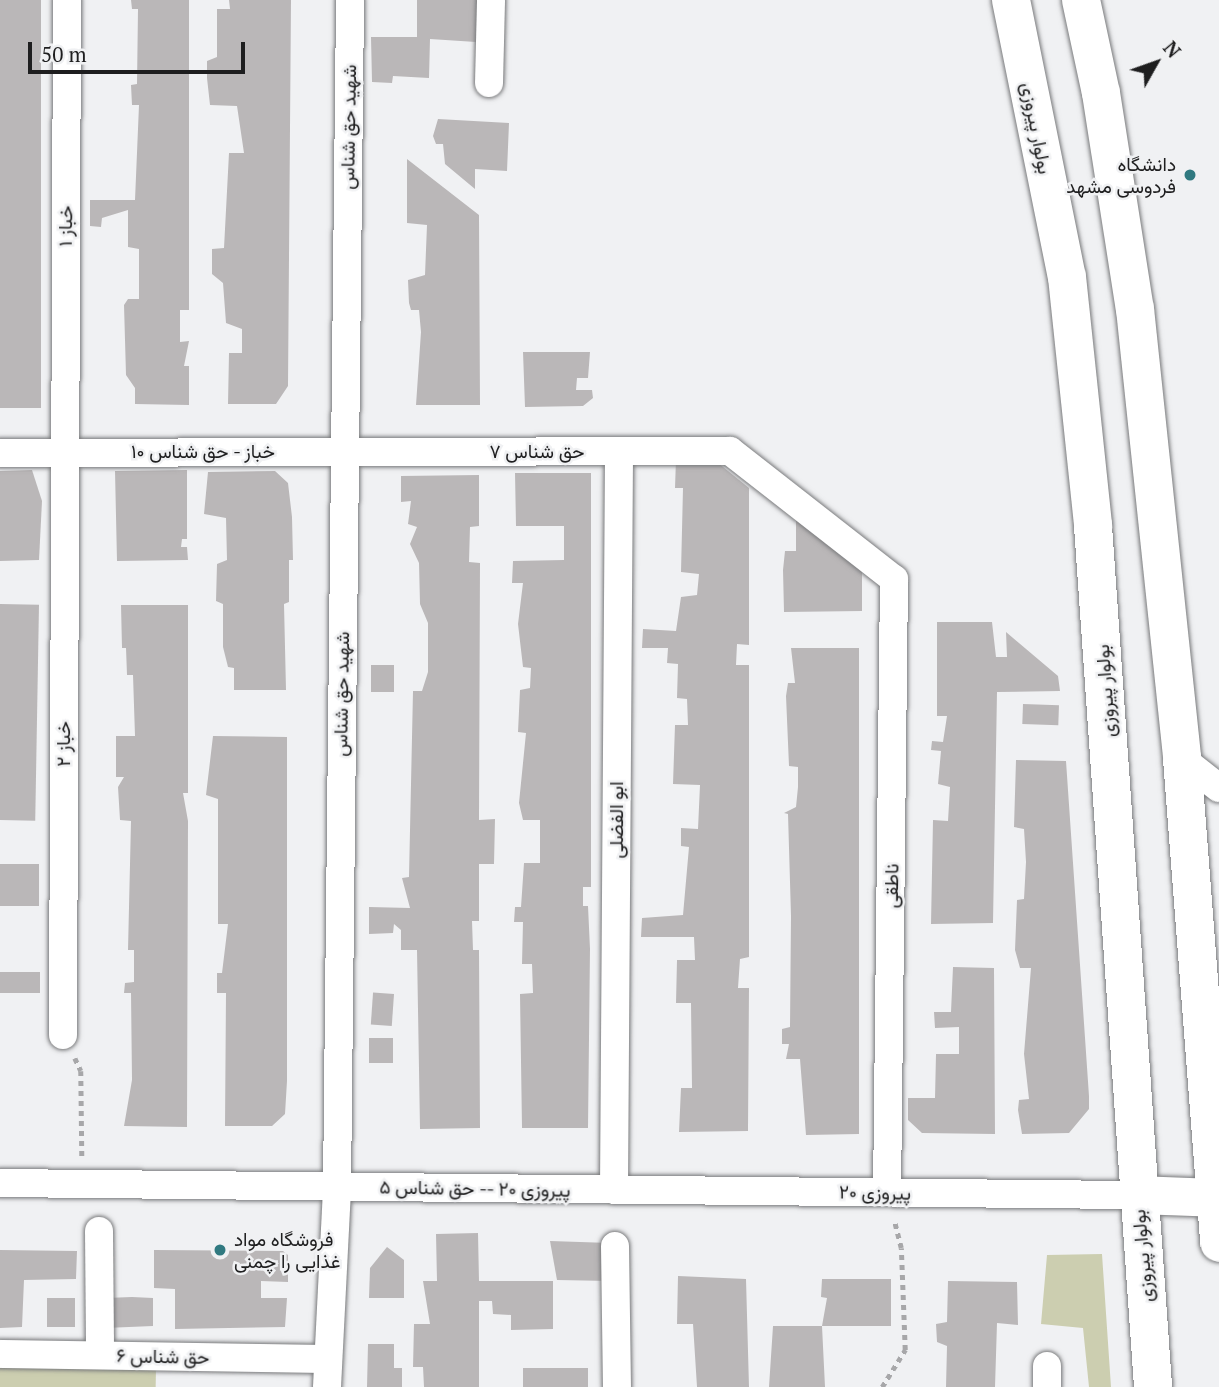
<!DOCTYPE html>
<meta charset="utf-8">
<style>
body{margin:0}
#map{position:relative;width:1219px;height:1387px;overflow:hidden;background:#f0f1f3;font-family:"PT Serif",Vazirmatn,serif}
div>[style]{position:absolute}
.green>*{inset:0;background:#ccceb0;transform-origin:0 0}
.building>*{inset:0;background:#bab7b8;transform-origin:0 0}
.path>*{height:4.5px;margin-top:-2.25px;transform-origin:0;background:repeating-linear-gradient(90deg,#a7a7a9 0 5px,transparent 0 10px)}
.roads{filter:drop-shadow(0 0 2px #797a7c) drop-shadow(0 0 2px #797a7c)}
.street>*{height:28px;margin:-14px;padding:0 14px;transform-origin:14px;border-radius:14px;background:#fff}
.primary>*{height:38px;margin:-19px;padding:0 19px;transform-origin:19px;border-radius:19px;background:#fff}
.dots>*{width:19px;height:19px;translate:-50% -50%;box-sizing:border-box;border:4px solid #f0f1f3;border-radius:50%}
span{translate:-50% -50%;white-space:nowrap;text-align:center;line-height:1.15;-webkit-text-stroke:5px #f0f1f3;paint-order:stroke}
.street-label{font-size:19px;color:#1e1e1f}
.poi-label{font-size:19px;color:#1e1e1f}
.right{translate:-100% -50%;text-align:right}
.left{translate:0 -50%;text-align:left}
.north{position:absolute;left:1121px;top:28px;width:70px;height:70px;-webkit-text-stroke:5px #f0f1f3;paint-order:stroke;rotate:50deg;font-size:19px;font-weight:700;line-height:28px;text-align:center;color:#1e1e1f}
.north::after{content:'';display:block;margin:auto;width:24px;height:32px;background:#1e1e1f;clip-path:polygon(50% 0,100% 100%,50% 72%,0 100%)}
.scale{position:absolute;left:28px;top:42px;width:217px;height:32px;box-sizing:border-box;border:4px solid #1e1e1f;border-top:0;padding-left:9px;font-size:21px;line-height:24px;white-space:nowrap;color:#1e1e1f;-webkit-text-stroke:5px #f0f1f3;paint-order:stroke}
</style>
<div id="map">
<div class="green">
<div style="clip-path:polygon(1102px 1254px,1111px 1387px,1089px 1387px,1083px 1328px,1041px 1324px,1047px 1255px)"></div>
<div style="left:0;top:1367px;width:156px;height:20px;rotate:1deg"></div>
</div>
<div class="building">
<div style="left:0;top:0;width:41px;height:408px"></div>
<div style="clip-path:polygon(131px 0,189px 0,189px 310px,180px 310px,180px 342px,189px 341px,184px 366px,189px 366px,189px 405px,135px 404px,135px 388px,126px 375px,124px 305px,128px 299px,139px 299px,139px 249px,128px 247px,128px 210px,102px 218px,101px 227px,90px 226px,90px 200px,135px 200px,139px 105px,132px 105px,131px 85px,137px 84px,138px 9px,132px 9px)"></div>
<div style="clip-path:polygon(229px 0,291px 0,288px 386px,276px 404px,228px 404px,229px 353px,242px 353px,242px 329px,226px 323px,223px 283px,212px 274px,212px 249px,224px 248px,229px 153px,244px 153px,237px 106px,210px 105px,207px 78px,207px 61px,217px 57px,217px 9px,230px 9px)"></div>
<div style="clip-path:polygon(417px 0,478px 0,476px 42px,430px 39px,429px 78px,393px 76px,392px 83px,372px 82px,371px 37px,417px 37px)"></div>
<div style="clip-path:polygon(438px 119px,509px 123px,507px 171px,475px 169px,475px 189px,445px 164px,443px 144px,436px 144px,433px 136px)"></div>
<div style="clip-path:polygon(407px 159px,479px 215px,480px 405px,416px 405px,421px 332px,419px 310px,411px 310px,409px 303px,408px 280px,425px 275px,427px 225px,407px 223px)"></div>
<div style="clip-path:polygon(523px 352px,590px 352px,588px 378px,577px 378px,576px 390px,592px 390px,593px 398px,583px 406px,525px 407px)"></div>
<div style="clip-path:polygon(712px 458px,749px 488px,749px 645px,737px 644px,736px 665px,749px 665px,749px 957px,740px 959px,738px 988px,749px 988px,748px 1131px,679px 1132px,681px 1088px,692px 1088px,691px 1003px,676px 1003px,677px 960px,695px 960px,694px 937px,641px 937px,642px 918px,683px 915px,689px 847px,681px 846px,681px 828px,698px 829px,700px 785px,673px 784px,675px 725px,688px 725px,687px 699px,677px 698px,678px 664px,667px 663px,668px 648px,642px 648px,643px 629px,676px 631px,681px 597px,697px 595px,699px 574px,681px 572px,683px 488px,675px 488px,676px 459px)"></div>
<div style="clip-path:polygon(32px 470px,42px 501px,39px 560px,0 561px,0 471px)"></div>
<div style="clip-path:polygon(187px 470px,187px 539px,182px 539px,181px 547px,187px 547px,188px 560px,117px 561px,115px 471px)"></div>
<div style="clip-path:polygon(275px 471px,288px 483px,292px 517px,293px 560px,289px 560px,289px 602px,284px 604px,286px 690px,234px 690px,234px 668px,228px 667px,223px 647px,223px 604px,216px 601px,217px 564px,227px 560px,226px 518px,204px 514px,208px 472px)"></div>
<div style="clip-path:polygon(515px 473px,591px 473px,591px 887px,583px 887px,583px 906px,588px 906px,590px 949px,588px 1128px,522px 1128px,520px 994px,533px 993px,532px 964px,522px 964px,523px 922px,514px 922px,515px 907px,521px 907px,524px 863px,540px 863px,540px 820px,523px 820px,519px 803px,526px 733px,518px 732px,520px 690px,530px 688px,531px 668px,523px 667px,518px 624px,523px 583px,512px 583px,513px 561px,564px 560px,564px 526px,516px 526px)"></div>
<div style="clip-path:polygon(479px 475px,479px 526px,470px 527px,469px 562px,480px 563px,479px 820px,495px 819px,494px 864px,479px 864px,479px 921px,472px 921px,473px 950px,479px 950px,480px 1128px,420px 1129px,417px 950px,401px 950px,401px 930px,394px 924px,393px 933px,369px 934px,369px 907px,410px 908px,402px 878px,409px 877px,413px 691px,422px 691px,428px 672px,428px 623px,420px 604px,419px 563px,410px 544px,417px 527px,408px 524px,411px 501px,401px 502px,401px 476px)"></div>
<div style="clip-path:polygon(796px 515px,862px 570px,862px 611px,784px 612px,783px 570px,785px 551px,796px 551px)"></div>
<div style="left:0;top:604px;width:39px;height:216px;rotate:1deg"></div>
<div style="clip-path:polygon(121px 605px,188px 605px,188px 793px,183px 793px,188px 821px,187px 1127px,124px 1126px,132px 1080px,131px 993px,124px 993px,125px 983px,134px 982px,134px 950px,128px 950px,131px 821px,120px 820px,118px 787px,124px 777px,116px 777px,116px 736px,135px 736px,133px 675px,127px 675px,126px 648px,122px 648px)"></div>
<div style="clip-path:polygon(937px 622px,992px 622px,996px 657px,1007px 657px,1006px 632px,1058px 676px,1060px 691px,997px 692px,993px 923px,931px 924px,933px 820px,948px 821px,950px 787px,938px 784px,941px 751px,931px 750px,932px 741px,943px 742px,947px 716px,937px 716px)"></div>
<div style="clip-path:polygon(791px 648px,859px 648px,859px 1134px,806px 1135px,800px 1059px,786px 1059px,789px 1044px,782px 1044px,782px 1029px,790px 1027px,791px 916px,788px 814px,784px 813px,796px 807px,798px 787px,798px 767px,789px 766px,786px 696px,788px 683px,795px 683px)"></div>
<div style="left:371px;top:665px;width:23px;height:27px"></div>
<div style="left:1023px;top:704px;width:36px;height:20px;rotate:2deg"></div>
<div style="clip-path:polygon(213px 736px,287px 737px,287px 1081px,285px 1114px,272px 1126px,225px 1126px,226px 993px,217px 993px,217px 973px,222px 973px,228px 924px,218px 924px,218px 799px,206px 795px)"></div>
<div style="clip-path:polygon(1016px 760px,1066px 761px,1089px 1096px,1089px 1109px,1069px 1133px,1022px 1134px,1018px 1110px,1019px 1100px,1029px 1099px,1024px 1054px,1031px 968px,1020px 968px,1015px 950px,1017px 900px,1024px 899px,1026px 862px,1024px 829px,1014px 827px)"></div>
<div style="left:0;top:864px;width:39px;height:42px"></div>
<div style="clip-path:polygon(953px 967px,994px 968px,995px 1134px,922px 1133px,908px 1120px,908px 1098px,935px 1098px,936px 1054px,959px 1054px,959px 1027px,935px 1028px,934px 1012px,951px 1012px)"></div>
<div style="left:40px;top:972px;width:21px;height:40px;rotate:90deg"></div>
<div style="left:394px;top:994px;width:32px;height:21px;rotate:94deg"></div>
<div style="left:393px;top:1038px;width:25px;height:24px;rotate:90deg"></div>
<div style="clip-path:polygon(478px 1233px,479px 1281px,553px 1281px,553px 1329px,511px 1330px,511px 1315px,493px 1314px,492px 1301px,479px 1301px,479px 1387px,424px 1387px,423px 1367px,413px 1367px,414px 1324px,430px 1324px,423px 1281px,437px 1281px,436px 1234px)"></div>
<div style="clip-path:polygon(550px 1241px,610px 1243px,610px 1281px,557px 1280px)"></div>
<div style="clip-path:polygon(387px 1247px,404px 1260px,404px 1298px,369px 1298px,370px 1268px)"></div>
<div style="clip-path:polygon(0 1250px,77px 1251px,76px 1279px,24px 1280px,22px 1327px,0 1328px)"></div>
<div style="clip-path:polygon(154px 1250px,283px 1251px,288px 1255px,288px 1282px,261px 1281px,261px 1298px,287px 1298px,285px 1327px,175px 1329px,175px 1289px,154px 1288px)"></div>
<div style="clip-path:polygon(678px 1276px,746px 1279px,749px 1387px,697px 1387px,693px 1324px,677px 1324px)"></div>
<div style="clip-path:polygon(822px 1279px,891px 1279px,891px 1326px,822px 1326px,825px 1387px,769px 1387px,773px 1326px,822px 1326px,827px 1298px,821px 1297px)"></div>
<div style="clip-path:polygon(948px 1281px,1017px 1282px,1018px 1325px,997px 1323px,995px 1387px,946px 1387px,947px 1346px,937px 1342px,936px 1324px,947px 1322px)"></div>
<div style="clip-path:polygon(132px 1297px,153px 1298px,153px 1326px,105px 1328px,106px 1298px)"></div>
<div style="left:47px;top:1298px;width:28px;height:29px"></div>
<div style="clip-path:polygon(368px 1344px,394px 1344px,394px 1368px,402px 1368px,402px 1387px,367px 1387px)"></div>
<div style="left:523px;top:1368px;width:65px;height:19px"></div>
</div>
<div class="path">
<div style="left:75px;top:1058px;width:14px;rotate:65deg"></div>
<div style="left:81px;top:1071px;width:85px;rotate:89.3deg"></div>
<div style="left:882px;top:1387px;width:44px;rotate:-58.1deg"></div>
<div style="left:905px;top:1350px;width:102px;rotate:-92.2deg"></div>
<div style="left:901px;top:1248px;width:29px;rotate:-104deg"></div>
</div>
<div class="roads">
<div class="street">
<div style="left:489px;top:83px;width:83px;rotate:-88.6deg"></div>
<div style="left:0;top:453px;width:730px;rotate:-0.16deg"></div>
<div style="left:730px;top:451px;width:208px;rotate:38deg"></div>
<div style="left:894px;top:579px;width:613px;rotate:90.65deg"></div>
<div style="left:1182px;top:759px;width:47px;rotate:38.1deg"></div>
<div style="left:63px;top:1035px;width:1035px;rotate:-89.78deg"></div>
<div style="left:0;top:1183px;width:1136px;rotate:0.61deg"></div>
<div style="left:614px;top:1190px;width:739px;rotate:-89.61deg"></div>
<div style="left:99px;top:1231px;width:124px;rotate:89.5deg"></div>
<div style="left:615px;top:1246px;width:141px;rotate:89.2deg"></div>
<div style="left:0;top:1354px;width:327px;rotate:0.9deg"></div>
<div style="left:1047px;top:1366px;width:21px;rotate:90deg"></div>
<div style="left:327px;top:1387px;width:200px;rotate:-87.1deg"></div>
<div style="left:337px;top:1187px;width:1187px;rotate:-89.37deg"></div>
</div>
<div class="primary">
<div style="left:1011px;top:0;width:283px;rotate:78.6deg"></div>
<div style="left:1067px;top:277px;width:250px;rotate:84deg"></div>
<div style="left:1093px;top:526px;width:863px;rotate:86.01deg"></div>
<div style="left:1081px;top:0;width:95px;rotate:77.9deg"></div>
<div style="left:1101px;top:93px;width:219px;rotate:81.1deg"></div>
<div style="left:1135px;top:309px;width:452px;rotate:84deg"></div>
<div style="left:1182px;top:759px;width:485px;rotate:85.6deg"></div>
<div style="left:1136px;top:1195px;width:80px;rotate:2.1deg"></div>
</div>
</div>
<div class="dots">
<div style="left:1190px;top:175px;background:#307980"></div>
<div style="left:220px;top:1250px;background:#307980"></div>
</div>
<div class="street-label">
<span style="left:348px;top:127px;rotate:-89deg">شهید حق شناس</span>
<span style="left:1037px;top:128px;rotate:79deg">بولوار پیروزی</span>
<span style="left:65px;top:226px;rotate:-89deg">خباز ۱</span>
<span style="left:203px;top:451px">خباز - حق شناس ۱۰</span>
<span style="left:537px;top:451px">حق شناس ۷</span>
<span style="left:1105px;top:691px;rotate:-94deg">بولوار پیروزی</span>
<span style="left:341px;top:694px;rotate:-89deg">شهید حق شناس</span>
<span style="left:63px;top:744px;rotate:-90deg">خباز ۲</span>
<span style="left:616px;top:820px;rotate:-90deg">ابو الفضلی</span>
<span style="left:891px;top:886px;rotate:-89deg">ناطقی</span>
<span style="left:475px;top:1188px;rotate:1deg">پیروزی ۲۰ -- حق شناس ۵</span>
<span style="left:875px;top:1192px;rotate:1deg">پیروزی ۲۰</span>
<span style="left:1142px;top:1256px;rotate:-95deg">بولوار پیروزی</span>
<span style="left:163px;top:1356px;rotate:1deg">حق شناس ۶</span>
</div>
<div class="poi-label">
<span class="right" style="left:1176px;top:175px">دانشگاه<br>فردوسی مشهد</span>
<span class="left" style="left:234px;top:1250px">فروشگاه مواد<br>غذایی را چمنی</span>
</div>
<div class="north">N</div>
<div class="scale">50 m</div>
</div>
